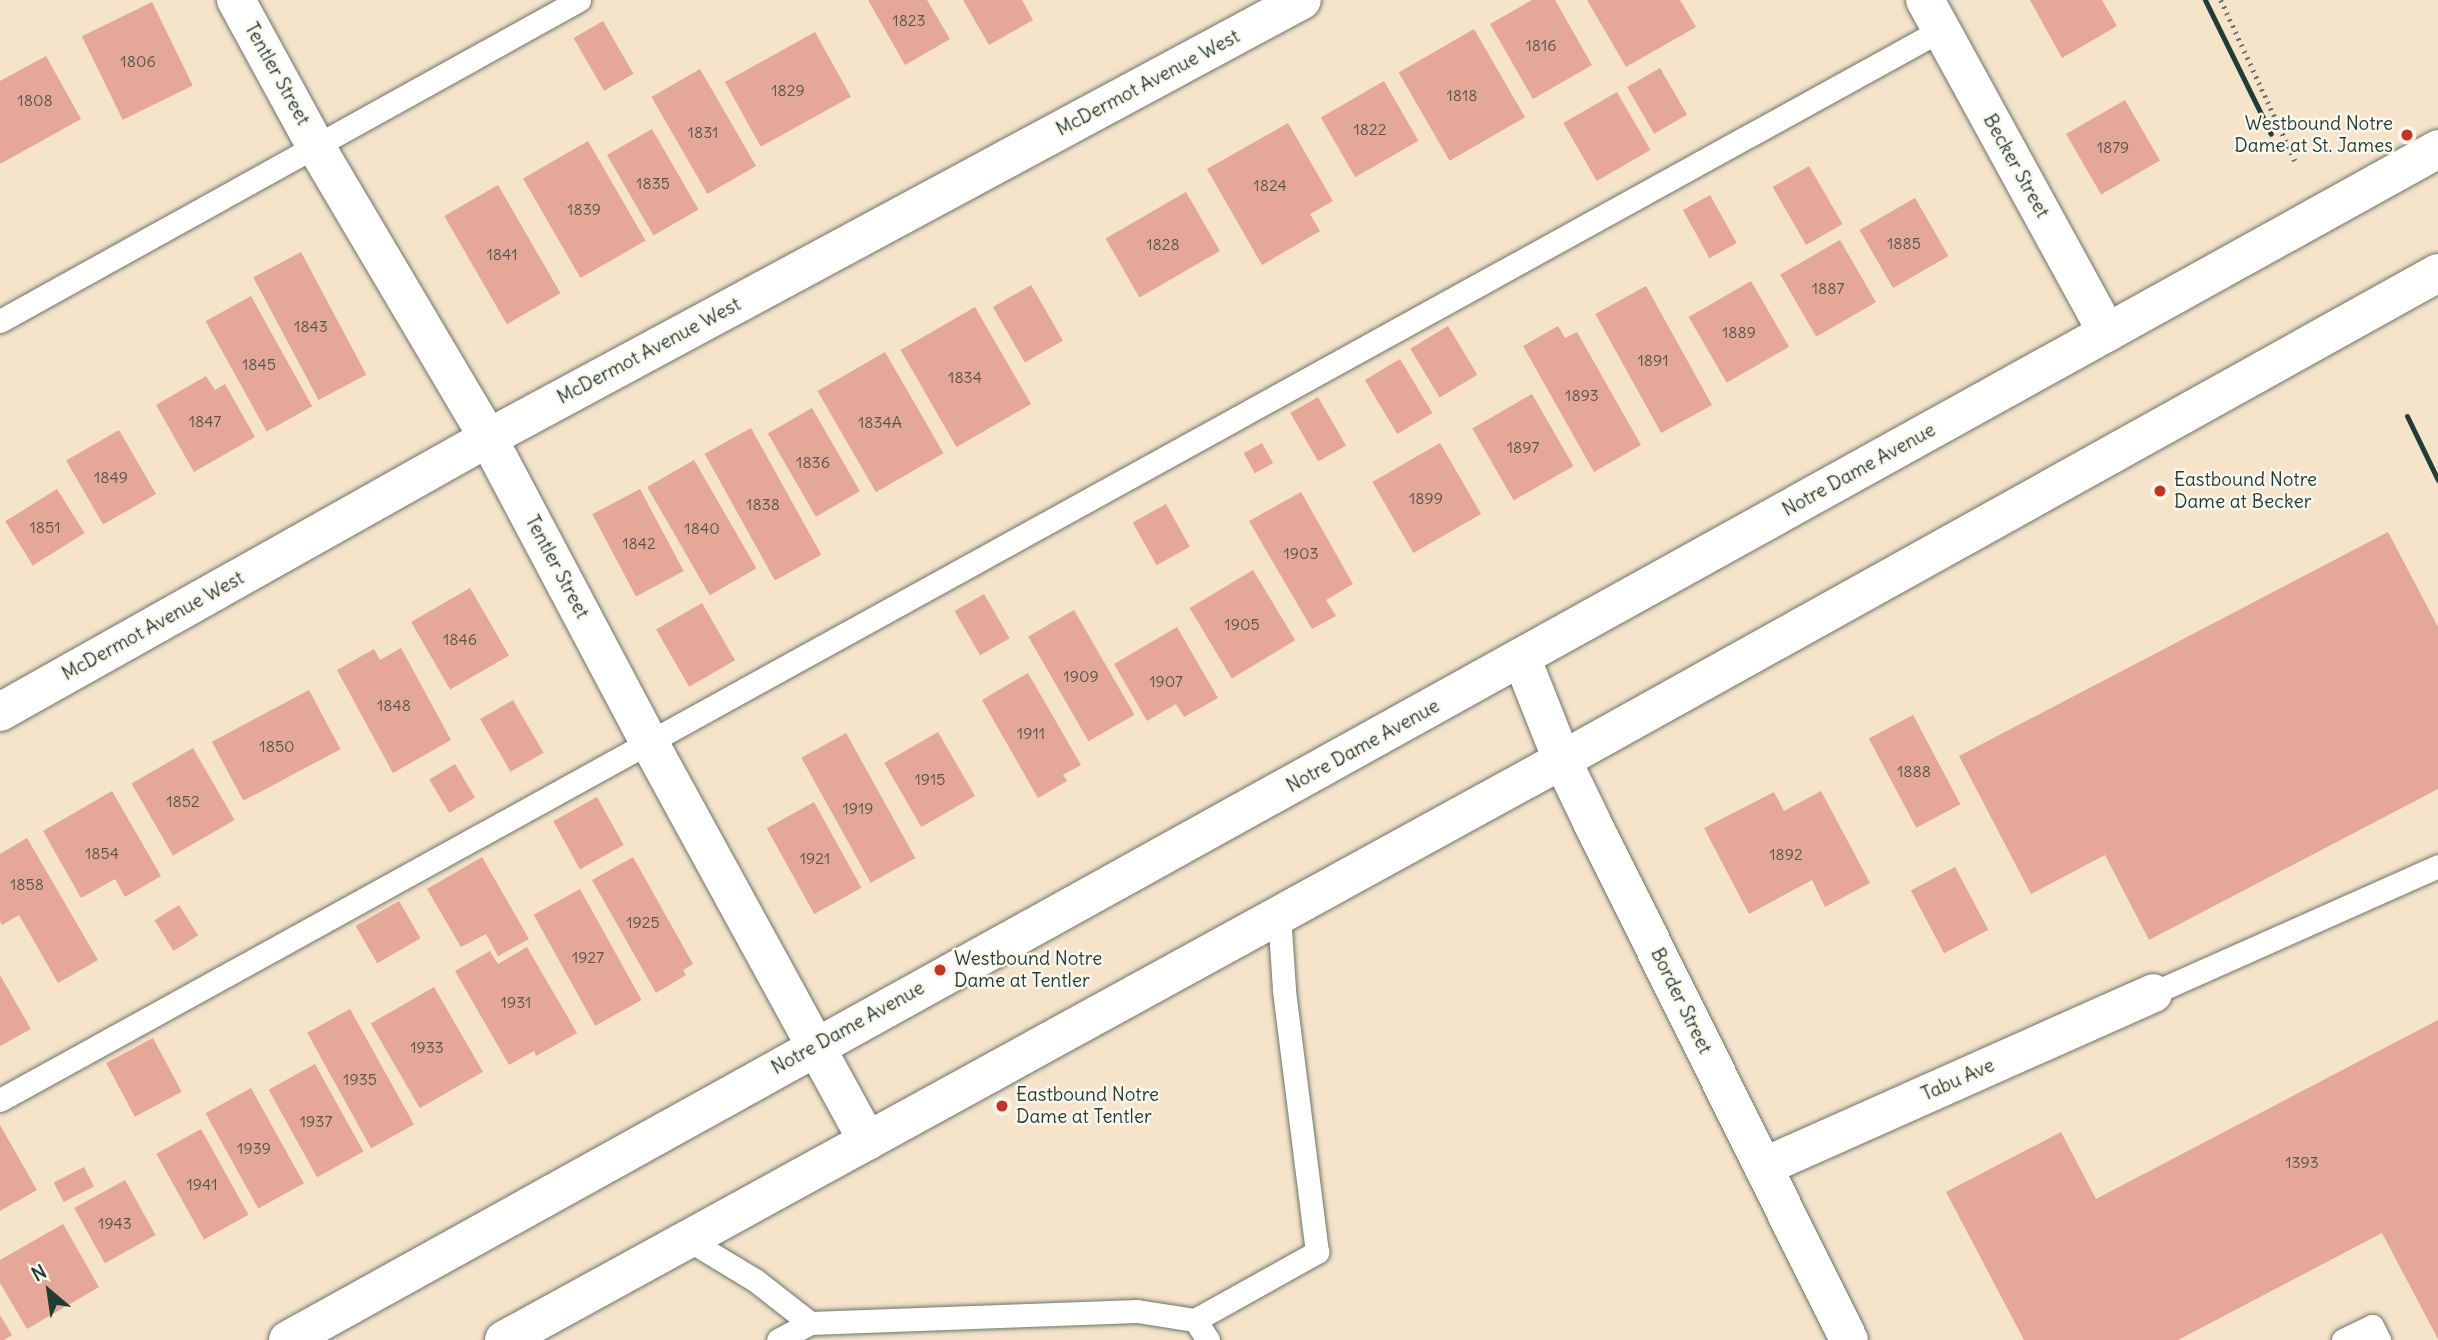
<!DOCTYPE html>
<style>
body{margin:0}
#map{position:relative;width:2438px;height:1340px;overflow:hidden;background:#f5e3ca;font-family:Delius,sans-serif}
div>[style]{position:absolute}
.building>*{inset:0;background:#e5a797;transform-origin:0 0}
.path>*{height:4.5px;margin-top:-2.25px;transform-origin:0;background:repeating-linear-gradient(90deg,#6a7768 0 2px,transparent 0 7px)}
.roads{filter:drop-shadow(0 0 2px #6a7768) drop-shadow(0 0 2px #6a7768)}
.lane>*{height:23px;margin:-11.5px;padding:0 11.5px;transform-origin:11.5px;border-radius:11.5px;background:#fff}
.street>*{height:38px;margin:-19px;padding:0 19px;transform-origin:19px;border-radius:19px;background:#fff}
.secondary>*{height:38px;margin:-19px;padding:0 19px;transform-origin:19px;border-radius:19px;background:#fff}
.rail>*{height:5px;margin:-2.5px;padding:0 2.5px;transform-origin:2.5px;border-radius:2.5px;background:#1f3d34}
.dots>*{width:19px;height:19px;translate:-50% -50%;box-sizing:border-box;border:4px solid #fbf7ec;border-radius:50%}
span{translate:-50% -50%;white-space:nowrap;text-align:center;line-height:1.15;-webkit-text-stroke:5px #fbf7ec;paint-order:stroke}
.number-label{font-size:16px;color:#50584d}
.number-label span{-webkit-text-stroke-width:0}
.street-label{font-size:19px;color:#1f3d34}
.poi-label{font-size:19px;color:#1f3d34}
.right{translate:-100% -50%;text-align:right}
.left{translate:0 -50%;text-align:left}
.north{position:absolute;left:14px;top:1256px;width:70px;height:70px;-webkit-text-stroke:5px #fbf7ec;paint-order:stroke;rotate:331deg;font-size:19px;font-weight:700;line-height:28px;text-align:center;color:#1f3d34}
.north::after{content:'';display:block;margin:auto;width:24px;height:32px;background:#1f3d34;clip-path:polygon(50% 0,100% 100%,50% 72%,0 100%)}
</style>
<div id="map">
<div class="building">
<div style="clip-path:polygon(868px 0,927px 0,950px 39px,905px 65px)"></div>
<div style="clip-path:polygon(963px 0,1022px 0,1033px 20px,989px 45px)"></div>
<div style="clip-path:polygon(1532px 0,1555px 0,1592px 65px,1533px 99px,1490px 24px)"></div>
<div style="clip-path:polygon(1587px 0,1680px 0,1696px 27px,1626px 67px)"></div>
<div style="clip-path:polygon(2030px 0,2102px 0,2117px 26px,2062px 58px)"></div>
<div style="left:152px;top:2px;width:93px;height:78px;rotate:64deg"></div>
<div style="left:603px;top:21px;width:61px;height:34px;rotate:60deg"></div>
<div style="left:1474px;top:29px;width:102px;height:87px;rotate:60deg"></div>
<div style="left:815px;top:32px;width:74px;height:103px;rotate:61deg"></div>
<div style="clip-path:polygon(46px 56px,81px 119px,0 164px,0 81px)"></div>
<div style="left:1660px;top:68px;width:54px;height:38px;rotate:60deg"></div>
<div style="left:700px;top:69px;width:112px;height:56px;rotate:60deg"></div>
<div style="left:1384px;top:81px;width:69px;height:73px;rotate:60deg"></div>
<div style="left:1617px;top:92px;width:67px;height:62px;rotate:60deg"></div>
<div style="left:2125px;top:100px;width:70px;height:68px;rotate:60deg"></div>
<div style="clip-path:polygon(1288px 123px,1333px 201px,1310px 214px,1320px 231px,1262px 265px,1207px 169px)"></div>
<div style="left:652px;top:129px;width:93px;height:52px;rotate:60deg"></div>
<div style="left:588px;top:141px;width:115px;height:75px;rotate:60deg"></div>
<div style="left:1809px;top:166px;width:67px;height:42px;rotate:60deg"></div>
<div style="left:498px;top:185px;width:125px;height:62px;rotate:60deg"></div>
<div style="left:1186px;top:192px;width:68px;height:93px;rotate:60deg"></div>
<div style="left:1710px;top:195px;width:55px;height:31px;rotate:61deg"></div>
<div style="left:1915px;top:198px;width:67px;height:64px;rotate:60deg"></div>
<div style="left:1840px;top:240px;width:72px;height:69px;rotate:60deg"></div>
<div style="left:301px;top:252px;width:139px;height:54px;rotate:62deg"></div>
<div style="left:1751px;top:281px;width:76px;height:72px;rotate:60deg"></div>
<div style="left:1031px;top:285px;width:64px;height:44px;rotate:60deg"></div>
<div style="left:1646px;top:286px;width:136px;height:58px;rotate:61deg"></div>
<div style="left:251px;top:296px;width:126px;height:52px;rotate:61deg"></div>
<div style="left:975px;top:307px;width:112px;height:86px;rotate:60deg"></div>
<div style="left:1448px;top:326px;width:57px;height:44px;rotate:59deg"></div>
<div style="clip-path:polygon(1558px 326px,1565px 338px,1577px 332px,1641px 445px,1594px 472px,1523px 346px)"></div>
<div style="left:885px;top:352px;width:117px;height:78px;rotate:60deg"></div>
<div style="left:1400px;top:359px;width:63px;height:41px;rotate:59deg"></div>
<div style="clip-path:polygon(206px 376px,215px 390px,225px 384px,255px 437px,194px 472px,156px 405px)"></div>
<div style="left:1532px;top:394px;width:83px;height:69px;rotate:60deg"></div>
<div style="left:1318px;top:397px;width:56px;height:32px;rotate:60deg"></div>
<div style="left:812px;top:408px;width:96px;height:51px;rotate:60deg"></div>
<div style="left:751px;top:428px;width:145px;height:53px;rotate:61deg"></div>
<div style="left:119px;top:430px;width:74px;height:61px;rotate:60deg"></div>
<div style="left:1262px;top:443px;width:23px;height:21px;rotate:61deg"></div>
<div style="left:1440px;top:443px;width:82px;height:78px;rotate:60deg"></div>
<div style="left:694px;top:460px;width:125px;height:54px;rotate:60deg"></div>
<div style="left:57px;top:489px;width:52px;height:61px;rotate:58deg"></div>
<div style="left:640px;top:489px;width:93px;height:54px;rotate:62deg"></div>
<div style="clip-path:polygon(1301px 492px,1353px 584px,1326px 600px,1336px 616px,1312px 629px,1249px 521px)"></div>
<div style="left:1166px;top:504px;width:49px;height:38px;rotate:61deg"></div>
<div style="clip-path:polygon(2388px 532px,2438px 627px,2438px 789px,2149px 940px,2105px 855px,2031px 894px,1959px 756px)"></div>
<div style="left:1253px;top:570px;width:82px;height:74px;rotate:59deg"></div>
<div style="left:470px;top:588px;width:78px;height:68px;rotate:60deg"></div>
<div style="left:984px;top:594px;width:51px;height:34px;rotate:60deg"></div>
<div style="left:702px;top:603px;width:66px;height:53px;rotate:60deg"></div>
<div style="left:1074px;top:610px;width:121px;height:53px;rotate:60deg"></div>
<div style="clip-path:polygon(1177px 627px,1218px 698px,1184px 717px,1176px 704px,1147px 721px,1114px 664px)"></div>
<div style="clip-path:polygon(401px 648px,451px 740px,393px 773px,337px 670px,374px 649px,380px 660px)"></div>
<div style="clip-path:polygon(1028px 673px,1081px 765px,1063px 775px,1067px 781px,1038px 798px,982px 700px)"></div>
<div style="left:309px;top:690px;width:67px;height:110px;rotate:62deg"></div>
<div style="left:513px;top:700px;width:61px;height:38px;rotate:60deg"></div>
<div style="left:1913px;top:715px;width:101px;height:50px;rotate:62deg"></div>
<div style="left:938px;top:732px;width:74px;height:62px;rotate:60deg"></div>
<div style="left:846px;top:733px;width:143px;height:51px;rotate:61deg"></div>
<div style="left:193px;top:748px;width:83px;height:71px;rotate:60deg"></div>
<div style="left:455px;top:764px;width:39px;height:30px;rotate:59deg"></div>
<div style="clip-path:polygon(112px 791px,161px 876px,125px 897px,115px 879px,81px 898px,43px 831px)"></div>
<div style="clip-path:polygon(1821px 791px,1870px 883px,1825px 907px,1812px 880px,1749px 914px,1704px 828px,1774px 792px,1784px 811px)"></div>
<div style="left:597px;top:797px;width:55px;height:50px;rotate:61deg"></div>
<div style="left:814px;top:802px;width:98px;height:54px;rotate:61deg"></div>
<div style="clip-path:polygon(27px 838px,98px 960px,58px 983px,19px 915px,2px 925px,0 921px,0 854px)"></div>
<div style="clip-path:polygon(482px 857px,529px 939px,498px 956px,486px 934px,461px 947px,427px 889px)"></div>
<div style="clip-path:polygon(633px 857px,693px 964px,683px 970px,686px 975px,656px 993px,592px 880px)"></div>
<div style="left:1955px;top:867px;width:71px;height:50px;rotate:62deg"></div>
<div style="left:580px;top:889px;width:127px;height:53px;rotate:61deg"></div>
<div style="left:399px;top:901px;width:43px;height:50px;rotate:60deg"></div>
<div style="left:179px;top:905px;width:36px;height:29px;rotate:58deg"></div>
<div style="clip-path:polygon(527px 947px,577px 1033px,536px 1056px,534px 1051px,509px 1065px,455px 971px,490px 951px,498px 964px)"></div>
<div style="clip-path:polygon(0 975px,31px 1029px,0 1046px)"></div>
<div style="left:434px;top:987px;width:98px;height:73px;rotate:60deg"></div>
<div style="left:350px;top:1009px;width:132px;height:49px;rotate:61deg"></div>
<div style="clip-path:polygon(2438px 1020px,2438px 1339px,2382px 1233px,2178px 1340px,2024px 1340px,1946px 1192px,2061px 1132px,2096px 1199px)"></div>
<div style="left:153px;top:1038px;width:61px;height:53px;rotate:62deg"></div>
<div style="left:315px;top:1064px;width:100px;height:53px;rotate:61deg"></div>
<div style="left:251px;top:1088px;width:109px;height:52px;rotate:61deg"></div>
<div style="clip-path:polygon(0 1125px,37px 1190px,0 1211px)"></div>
<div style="left:201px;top:1129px;width:98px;height:51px;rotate:61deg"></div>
<div style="left:84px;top:1167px;width:22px;height:34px;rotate:63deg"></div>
<div style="left:125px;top:1180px;width:63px;height:58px;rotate:61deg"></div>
<div style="clip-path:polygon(63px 1224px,99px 1287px,27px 1329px,0 1283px,0 1260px)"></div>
<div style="clip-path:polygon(0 1315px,12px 1335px,4px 1340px,0 1340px)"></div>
</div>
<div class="path">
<div style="left:2221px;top:0;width:177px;rotate:65.3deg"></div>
</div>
<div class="roads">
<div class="lane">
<div style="left:0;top:321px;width:662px;rotate:-29deg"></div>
<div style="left:2153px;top:993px;width:312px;rotate:-24deg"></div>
<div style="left:0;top:1100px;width:2216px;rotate:-28.87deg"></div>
<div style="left:687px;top:1239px;width:79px;rotate:31.1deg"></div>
<div style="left:755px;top:1280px;width:70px;rotate:38deg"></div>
<div style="left:810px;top:1323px;width:36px;rotate:152deg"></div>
<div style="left:1195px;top:1320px;width:140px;rotate:-29.1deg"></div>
<div style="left:1317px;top:1252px;width:265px;rotate:-97.2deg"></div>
<div style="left:1284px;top:989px;width:75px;rotate:-93.8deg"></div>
<div style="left:810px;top:1323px;width:327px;rotate:-2.1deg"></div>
<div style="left:1137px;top:1311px;width:59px;rotate:8.8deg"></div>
<div style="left:1195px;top:1320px;width:24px;rotate:57deg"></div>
<div style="left:2343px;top:1340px;width:32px;rotate:-26deg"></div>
<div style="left:2372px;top:1326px;width:16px;rotate:63deg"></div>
</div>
<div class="street">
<div style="left:236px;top:0;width:165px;rotate:61.4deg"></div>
<div style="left:315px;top:145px;width:340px;rotate:59.4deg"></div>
<div style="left:488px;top:438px;width:344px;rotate:62.1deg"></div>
<div style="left:649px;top:742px;width:455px;rotate:61.3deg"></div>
<div style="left:1925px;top:0;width:379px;rotate:61.3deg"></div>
<div style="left:1522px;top:659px;width:109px;rotate:68.4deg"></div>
<div style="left:1562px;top:760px;width:67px;rotate:64.2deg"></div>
<div style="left:1591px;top:820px;width:580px;rotate:63.61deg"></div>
<div style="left:0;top:712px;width:560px;rotate:-29.31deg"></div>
<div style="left:488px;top:438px;width:924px;rotate:-28.28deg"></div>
<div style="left:1763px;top:1167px;width:427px;rotate:-24deg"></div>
</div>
<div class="secondary">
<div style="left:288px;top:1340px;width:2458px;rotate:-28.98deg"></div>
<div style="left:504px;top:1340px;width:1207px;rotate:-28.73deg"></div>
<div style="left:1562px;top:760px;width:1002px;rotate:-29.07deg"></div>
</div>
</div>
<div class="rail">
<div style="left:2205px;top:0;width:149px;rotate:63.8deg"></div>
<div style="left:2407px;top:416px;width:71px;rotate:64.2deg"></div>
</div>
<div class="dots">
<div style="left:2407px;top:135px;background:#c8321e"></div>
<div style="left:2160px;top:491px;background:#c8321e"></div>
<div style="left:940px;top:970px;background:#c8321e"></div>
<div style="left:1002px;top:1106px;background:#c8321e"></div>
</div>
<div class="number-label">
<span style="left:909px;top:20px">1823</span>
<span style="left:1541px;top:45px">1816</span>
<span style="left:138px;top:61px">1806</span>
<span style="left:788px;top:90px">1829</span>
<span style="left:1462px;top:95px">1818</span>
<span style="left:35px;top:100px">1808</span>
<span style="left:1370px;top:129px">1822</span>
<span style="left:703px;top:132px">1831</span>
<span style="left:2113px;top:147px">1879</span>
<span style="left:653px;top:183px">1835</span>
<span style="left:1270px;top:185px">1824</span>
<span style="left:584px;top:209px">1839</span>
<span style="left:1904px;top:243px">1885</span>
<span style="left:1163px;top:244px">1828</span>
<span style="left:502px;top:254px">1841</span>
<span style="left:1828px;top:288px">1887</span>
<span style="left:311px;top:326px">1843</span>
<span style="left:1739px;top:332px">1889</span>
<span style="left:1653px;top:360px">1891</span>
<span style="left:259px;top:364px">1845</span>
<span style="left:965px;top:377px">1834</span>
<span style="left:1582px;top:395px">1893</span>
<span style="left:205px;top:421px">1847</span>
<span style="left:880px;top:422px">1834A</span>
<span style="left:1523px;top:447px">1897</span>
<span style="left:813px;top:462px">1836</span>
<span style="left:111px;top:477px">1849</span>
<span style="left:1426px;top:498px">1899</span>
<span style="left:763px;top:504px">1838</span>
<span style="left:45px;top:527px">1851</span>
<span style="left:702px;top:528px">1840</span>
<span style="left:639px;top:543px">1842</span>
<span style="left:1301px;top:553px">1903</span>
<span style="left:1242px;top:624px">1905</span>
<span style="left:460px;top:639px">1846</span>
<span style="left:1081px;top:676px">1909</span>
<span style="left:1166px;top:681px">1907</span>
<span style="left:394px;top:705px">1848</span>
<span style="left:1031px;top:733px">1911</span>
<span style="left:277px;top:746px">1850</span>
<span style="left:1914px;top:771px">1888</span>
<span style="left:930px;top:779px">1915</span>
<span style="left:183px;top:801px">1852</span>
<span style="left:858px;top:808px">1919</span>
<span style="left:102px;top:853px">1854</span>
<span style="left:1786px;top:854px">1892</span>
<span style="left:815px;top:858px">1921</span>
<span style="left:27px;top:884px">1858</span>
<span style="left:643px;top:922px">1925</span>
<span style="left:588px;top:957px">1927</span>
<span style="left:516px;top:1002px">1931</span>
<span style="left:427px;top:1047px">1933</span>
<span style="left:360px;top:1079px">1935</span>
<span style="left:316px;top:1121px">1937</span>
<span style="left:254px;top:1148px">1939</span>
<span style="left:2302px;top:1162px">1393</span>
<span style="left:202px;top:1184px">1941</span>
<span style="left:115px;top:1223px">1943</span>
</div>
<div class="street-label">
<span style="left:277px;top:74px;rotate:61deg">Tentler Street</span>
<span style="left:1148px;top:83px;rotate:-28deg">McDermot Avenue West</span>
<span style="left:2016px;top:166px;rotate:61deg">Becker Street</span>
<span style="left:649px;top:351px;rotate:-28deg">McDermot Avenue West</span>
<span style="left:1859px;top:470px;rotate:-29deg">Notre Dame Avenue</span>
<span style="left:557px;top:567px;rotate:62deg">Tentler Street</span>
<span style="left:153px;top:626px;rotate:-29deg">McDermot Avenue West</span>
<span style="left:1363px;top:746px;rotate:-29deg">Notre Dame Avenue</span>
<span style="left:1681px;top:1001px;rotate:64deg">Border Street</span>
<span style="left:848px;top:1028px;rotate:-29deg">Notre Dame Avenue</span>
<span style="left:1958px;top:1080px;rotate:-24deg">Tabu Ave</span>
</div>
<div class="poi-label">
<span class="right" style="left:2393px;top:135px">Westbound Notre<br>Dame at St. James</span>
<span class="left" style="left:2174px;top:491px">Eastbound Notre<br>Dame at Becker</span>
<span class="left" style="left:954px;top:970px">Westbound Notre<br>Dame at Tentler</span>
<span class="left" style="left:1016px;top:1106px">Eastbound Notre<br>Dame at Tentler</span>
</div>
<div class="north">N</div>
</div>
